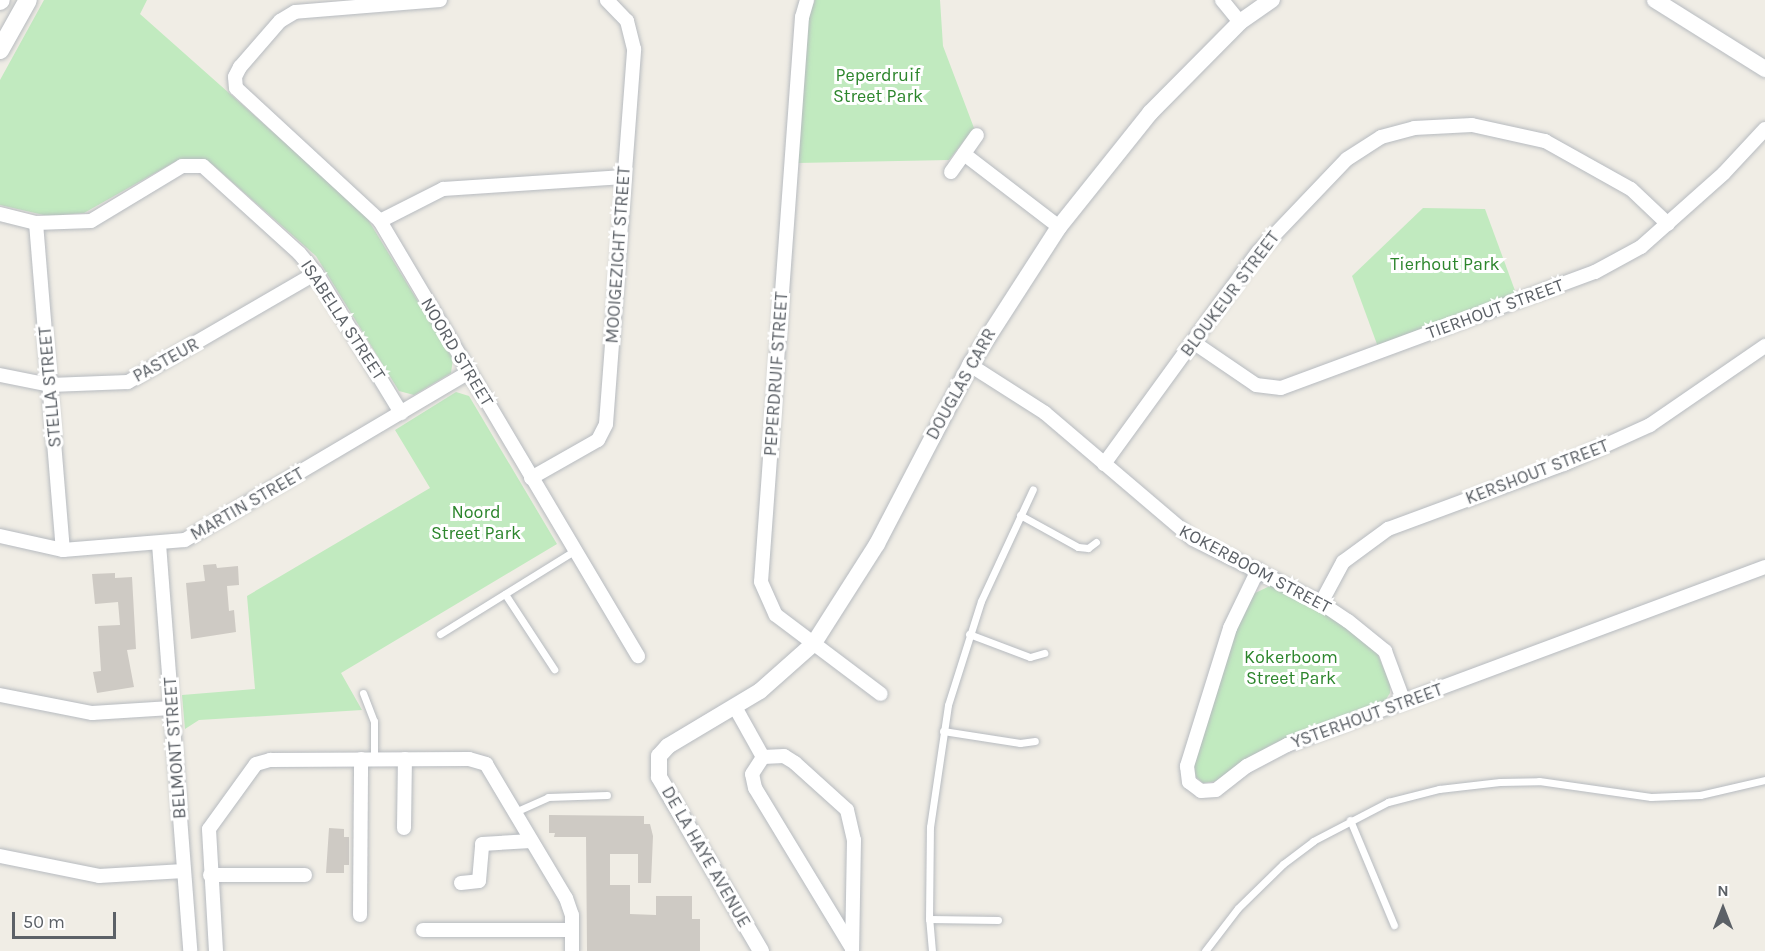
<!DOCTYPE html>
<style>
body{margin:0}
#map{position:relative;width:1765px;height:951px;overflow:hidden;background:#f0ede5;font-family:Karla,sans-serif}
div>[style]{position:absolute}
.green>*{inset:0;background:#c1eabf}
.building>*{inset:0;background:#cecac4}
.roads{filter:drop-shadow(0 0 2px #b7bbc0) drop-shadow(0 0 2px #b7bbc0)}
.service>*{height:7px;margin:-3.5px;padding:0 3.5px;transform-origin:3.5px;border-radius:3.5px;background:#fff}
.minor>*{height:14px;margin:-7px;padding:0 7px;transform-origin:7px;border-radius:7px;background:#fff}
.tertiary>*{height:16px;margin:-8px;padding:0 8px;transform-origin:8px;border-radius:8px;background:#fff}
.secondary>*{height:18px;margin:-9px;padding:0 9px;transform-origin:9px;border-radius:9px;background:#fff}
span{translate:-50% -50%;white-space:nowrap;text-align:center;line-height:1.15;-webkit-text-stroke:6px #fff;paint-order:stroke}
.park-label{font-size:18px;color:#2d862d}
.street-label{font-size:18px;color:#5c6167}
.north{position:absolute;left:1693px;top:879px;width:60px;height:60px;-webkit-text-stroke:4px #fff;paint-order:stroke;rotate:0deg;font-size:16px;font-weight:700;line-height:24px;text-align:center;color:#5c6167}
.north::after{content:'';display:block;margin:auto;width:21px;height:27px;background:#5c6167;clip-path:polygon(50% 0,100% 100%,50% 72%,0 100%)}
.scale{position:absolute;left:12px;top:912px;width:104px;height:27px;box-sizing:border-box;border:3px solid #5c6167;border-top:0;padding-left:8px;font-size:18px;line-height:21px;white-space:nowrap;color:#5c6167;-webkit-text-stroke:4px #fff;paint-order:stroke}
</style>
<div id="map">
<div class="green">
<div style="clip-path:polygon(44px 0,147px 0,140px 14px,364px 213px,453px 359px,451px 373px,414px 395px,399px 391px,316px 256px,212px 164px,200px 159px,178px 160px,84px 213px,48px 216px,0 205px,0 80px)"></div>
<div style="clip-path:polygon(815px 0,940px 0,943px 46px,974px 128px,949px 160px,797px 163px,808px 18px)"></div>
<div style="clip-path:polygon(1423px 208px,1485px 209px,1517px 296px,1378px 347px,1352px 276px)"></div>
<div style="clip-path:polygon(456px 392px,469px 396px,557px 544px,341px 673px,362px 710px,199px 720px,185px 729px,182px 695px,255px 689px,247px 596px,430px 488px,395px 430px)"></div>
<div style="clip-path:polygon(1272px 585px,1330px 614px,1377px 653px,1390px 683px,1390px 693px,1385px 701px,1269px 746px,1218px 781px,1203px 783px,1196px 777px,1193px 763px,1231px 641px,1253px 594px)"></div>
</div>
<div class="building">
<div style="clip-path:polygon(216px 564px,217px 568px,238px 566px,239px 585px,227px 586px,229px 611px,234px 610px,236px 632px,191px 639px,186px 583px,205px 581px,203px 565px)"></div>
<div style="clip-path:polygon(115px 573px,115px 578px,132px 577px,136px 649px,127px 650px,134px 687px,97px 693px,93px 672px,101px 671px,98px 626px,120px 625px,118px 602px,95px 604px,92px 574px)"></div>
<div style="clip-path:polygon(549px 815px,644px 816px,644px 824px,650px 824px,653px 836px,651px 883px,638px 883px,638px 854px,610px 854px,610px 885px,630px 885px,630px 914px,656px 915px,656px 896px,692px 896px,692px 919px,700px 919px,700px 951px,587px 951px,586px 837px,554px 837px,555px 833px,549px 833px)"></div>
<div style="clip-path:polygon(329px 828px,344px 829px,344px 837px,349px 837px,349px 865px,344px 865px,344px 873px,326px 873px)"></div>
</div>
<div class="roads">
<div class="service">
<div style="left:1020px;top:515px;width:66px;rotate:28.9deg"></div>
<div style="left:1078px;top:547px;width:10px;rotate:6deg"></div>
<div style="left:1088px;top:548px;width:10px;rotate:-37deg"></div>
<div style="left:505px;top:594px;width:90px;rotate:56.8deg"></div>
<div style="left:440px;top:634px;width:158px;rotate:-31.8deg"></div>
<div style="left:969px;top:634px;width:65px;rotate:20.7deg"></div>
<div style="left:1030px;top:657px;width:15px;rotate:-16deg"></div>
<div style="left:363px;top:693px;width:30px;rotate:69deg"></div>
<div style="left:374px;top:721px;width:38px;rotate:90deg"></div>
<div style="left:943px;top:731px;width:78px;rotate:8.9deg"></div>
<div style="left:1020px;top:743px;width:15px;rotate:-8deg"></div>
<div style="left:515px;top:812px;width:36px;rotate:-24deg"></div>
<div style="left:548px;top:797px;width:59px;rotate:-1.9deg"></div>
<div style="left:1350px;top:820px;width:114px;rotate:67.3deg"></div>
<div style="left:929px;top:919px;width:69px;rotate:0.8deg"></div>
<div style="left:932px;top:951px;width:32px;rotate:-95deg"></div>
<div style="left:929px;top:919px;width:92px;rotate:-89.4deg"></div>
<div style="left:930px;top:827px;width:123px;rotate:-81.6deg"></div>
<div style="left:948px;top:705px;width:109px;rotate:-72.4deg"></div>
<div style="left:981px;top:601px;width:123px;rotate:-65.1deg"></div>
<div style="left:1205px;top:951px;width:54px;rotate:-52.5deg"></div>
<div style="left:1238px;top:908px;width:63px;rotate:-44.4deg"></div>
<div style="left:1283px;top:864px;width:38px;rotate:-37deg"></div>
<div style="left:1313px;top:841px;width:85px;rotate:-27.5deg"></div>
<div style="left:1388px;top:802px;width:53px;rotate:-14.3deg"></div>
<div style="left:1439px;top:789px;width:61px;rotate:-6.5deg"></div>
<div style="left:1500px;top:782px;width:39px;rotate:-1deg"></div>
<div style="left:1539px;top:781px;width:113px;rotate:8.1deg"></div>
<div style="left:1651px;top:797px;width:49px;rotate:-2.3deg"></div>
<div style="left:1700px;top:795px;width:67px;rotate:-13deg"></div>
</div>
<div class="minor">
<div style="left:440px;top:0;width:145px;rotate:175.3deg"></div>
<div style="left:295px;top:12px;width:17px;rotate:149deg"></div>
<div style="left:280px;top:21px;width:61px;rotate:131deg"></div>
<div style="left:240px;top:67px;width:11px;rotate:117deg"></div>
<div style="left:235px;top:77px;width:11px;rotate:85deg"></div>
<div style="left:236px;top:88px;width:196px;rotate:42.7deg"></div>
<div style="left:380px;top:221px;width:506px;rotate:59.33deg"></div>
<div style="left:807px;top:0;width:18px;rotate:106deg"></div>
<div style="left:802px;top:17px;width:566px;rotate:94.15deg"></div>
<div style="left:761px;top:582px;width:36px;rotate:66deg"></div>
<div style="left:776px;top:615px;width:131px;rotate:37deg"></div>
<div style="left:1222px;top:0;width:28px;rotate:51deg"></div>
<div style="left:964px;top:154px;width:120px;rotate:37.5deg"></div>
<div style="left:951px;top:172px;width:45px;rotate:-54.9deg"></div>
<div style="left:0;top:214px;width:37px;rotate:14deg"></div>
<div style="left:36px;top:223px;width:55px;rotate:-2.1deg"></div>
<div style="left:91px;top:221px;width:106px;rotate:-31.1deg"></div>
<div style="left:182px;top:166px;width:21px"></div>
<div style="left:203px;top:166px;width:130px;rotate:42.2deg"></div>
<div style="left:299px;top:253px;width:26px;rotate:50deg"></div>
<div style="left:316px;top:273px;width:164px;rotate:58.7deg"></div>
<div style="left:380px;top:221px;width:71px;rotate:-26.9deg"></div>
<div style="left:443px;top:189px;width:181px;rotate:-3.8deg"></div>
<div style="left:36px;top:223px;width:328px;rotate:85.3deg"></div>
<div style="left:1193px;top:342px;width:76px;rotate:34.3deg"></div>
<div style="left:1256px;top:385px;width:25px;rotate:7deg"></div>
<div style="left:1281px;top:388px;width:335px;rotate:-20.3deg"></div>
<div style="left:1595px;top:272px;width:52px;rotate:-28.5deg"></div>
<div style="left:1641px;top:247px;width:111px;rotate:-41.7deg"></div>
<div style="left:1724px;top:173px;width:60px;rotate:-47deg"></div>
<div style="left:970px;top:365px;width:89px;rotate:32.6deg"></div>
<div style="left:1045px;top:413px;width:194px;rotate:40.4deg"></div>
<div style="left:1193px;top:539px;width:143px;rotate:26.6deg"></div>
<div style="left:1321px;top:603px;width:32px;rotate:34deg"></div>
<div style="left:1348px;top:621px;width:48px;rotate:39deg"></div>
<div style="left:1385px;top:651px;width:54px;rotate:69.6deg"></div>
<div style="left:0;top:375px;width:51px;rotate:11.3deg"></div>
<div style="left:50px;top:385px;width:78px;rotate:-2.2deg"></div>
<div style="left:128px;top:382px;width:217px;rotate:-30.1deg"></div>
<div style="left:1104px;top:464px;width:263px;rotate:-54deg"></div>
<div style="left:1259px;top:251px;width:127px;rotate:-46.3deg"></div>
<div style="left:1347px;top:159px;width:40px;rotate:-32.9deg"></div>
<div style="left:1381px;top:137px;width:34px;rotate:-15deg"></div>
<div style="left:1414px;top:128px;width:58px;rotate:-3deg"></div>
<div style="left:1472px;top:125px;width:75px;rotate:12.4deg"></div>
<div style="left:1545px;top:141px;width:98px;rotate:29.2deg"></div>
<div style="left:1631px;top:189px;width:51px;rotate:43.4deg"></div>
<div style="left:531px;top:478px;width:77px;rotate:-29.6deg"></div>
<div style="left:598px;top:440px;width:18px;rotate:-63deg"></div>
<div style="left:606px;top:424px;width:376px;rotate:-85.7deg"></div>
<div style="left:634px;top:49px;width:29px;rotate:-104deg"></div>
<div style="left:627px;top:21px;width:29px;rotate:-134deg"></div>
<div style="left:0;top:536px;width:65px;rotate:12.5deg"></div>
<div style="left:63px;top:550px;width:122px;rotate:-4.7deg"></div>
<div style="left:185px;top:540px;width:330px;rotate:-30.6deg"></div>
<div style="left:159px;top:544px;width:408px;rotate:85.6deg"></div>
<div style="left:1258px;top:570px;width:64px;rotate:115.8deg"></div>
<div style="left:1230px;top:628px;width:145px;rotate:107.3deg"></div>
<div style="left:1187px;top:766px;width:16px;rotate:83deg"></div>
<div style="left:1189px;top:782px;width:15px;rotate:37deg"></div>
<div style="left:1201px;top:791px;width:15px;rotate:-4deg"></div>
<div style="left:1216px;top:790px;width:39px;rotate:-38deg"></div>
<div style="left:1247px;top:766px;width:45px;rotate:-27.7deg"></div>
<div style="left:1287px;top:745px;width:510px;rotate:-20.42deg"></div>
<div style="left:1321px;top:603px;width:47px;rotate:-61.8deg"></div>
<div style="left:1343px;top:562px;width:56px;rotate:-36.3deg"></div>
<div style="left:1388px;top:529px;width:188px;rotate:-20.3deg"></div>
<div style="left:1564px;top:464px;width:94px;rotate:-24.4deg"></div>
<div style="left:1650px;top:425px;width:140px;rotate:-34.5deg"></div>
<div style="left:0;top:695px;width:94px;rotate:11.1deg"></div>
<div style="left:92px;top:713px;width:79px;rotate:-3.6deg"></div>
<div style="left:735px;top:707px;width:57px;rotate:60.8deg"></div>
<div style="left:404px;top:828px;width:69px;rotate:-89.2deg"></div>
<div style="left:0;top:856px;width:101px;rotate:11.4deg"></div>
<div style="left:99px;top:876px;width:85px;rotate:-3.4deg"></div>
<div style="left:210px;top:875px;width:95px"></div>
<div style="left:461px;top:883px;width:18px;rotate:-6deg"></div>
<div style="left:479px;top:881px;width:37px;rotate:-85deg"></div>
<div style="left:482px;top:844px;width:49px;rotate:-3.5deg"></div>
<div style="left:360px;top:915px;width:156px;rotate:-89.6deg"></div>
<div style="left:423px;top:930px;width:149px"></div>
<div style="left:852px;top:948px;width:187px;rotate:-121.2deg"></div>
<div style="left:755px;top:788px;width:14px;rotate:-102deg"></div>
<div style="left:752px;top:774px;width:20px;rotate:-57deg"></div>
<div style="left:763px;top:757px;width:21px;rotate:-3deg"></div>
<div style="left:784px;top:756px;width:13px;rotate:32deg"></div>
<div style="left:795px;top:763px;width:70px;rotate:42.1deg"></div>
<div style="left:847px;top:810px;width:31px;rotate:77deg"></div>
<div style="left:854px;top:840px;width:111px;rotate:91deg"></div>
<div style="left:216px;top:951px;width:122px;rotate:-93.3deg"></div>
<div style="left:209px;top:829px;width:80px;rotate:-54.1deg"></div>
<div style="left:256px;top:764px;width:15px;rotate:-16deg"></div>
<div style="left:270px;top:760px;width:199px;rotate:-0.3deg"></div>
<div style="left:469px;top:759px;width:18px;rotate:16deg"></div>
<div style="left:486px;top:764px;width:156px;rotate:59.2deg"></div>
<div style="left:566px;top:898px;width:18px;rotate:71deg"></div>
<div style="left:572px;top:915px;width:36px;rotate:90deg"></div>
</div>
<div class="tertiary">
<div style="left:1655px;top:0;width:130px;rotate:32.1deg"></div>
<div style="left:761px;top:951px;width:202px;rotate:-120.4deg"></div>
<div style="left:659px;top:777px;width:21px;rotate:-90deg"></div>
<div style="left:659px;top:756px;width:13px;rotate:-48deg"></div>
<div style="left:668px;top:746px;width:107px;rotate:-30.9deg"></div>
<div style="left:760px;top:691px;width:72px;rotate:-41.6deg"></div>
<div style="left:814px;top:643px;width:117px;rotate:-57.5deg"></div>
<div style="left:877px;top:544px;width:202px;rotate:-62.5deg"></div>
<div style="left:970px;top:365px;width:164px;rotate:-57.2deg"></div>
<div style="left:1059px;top:227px;width:146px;rotate:-51.4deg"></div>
<div style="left:1150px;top:113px;width:128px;rotate:-45.3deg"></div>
<div style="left:1240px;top:22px;width:39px;rotate:-35deg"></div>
</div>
<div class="secondary">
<div style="left:0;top:1px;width:1px;rotate:-45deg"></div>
<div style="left:0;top:50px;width:57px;rotate:-60.8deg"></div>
</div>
</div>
<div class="park-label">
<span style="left:878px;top:86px">Peperdruif<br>Street Park</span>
<span style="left:1445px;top:264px">Tierhout Park</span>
<span style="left:476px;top:523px">Noord<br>Street Park</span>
<span style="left:1291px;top:668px">Kokerboom<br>Street Park</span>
</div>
<div class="street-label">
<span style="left:618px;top:255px;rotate:-86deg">MOOIGEZICHT STREET</span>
<span style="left:1230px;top:294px;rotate:-53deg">BLOUKEUR STREET</span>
<span style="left:1495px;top:309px;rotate:-20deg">TIERHOUT STREET</span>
<span style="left:343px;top:320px;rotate:57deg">ISABELLA STREET</span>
<span style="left:457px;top:352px;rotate:59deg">NOORD STREET</span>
<span style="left:166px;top:360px;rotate:-29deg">PASTEUR</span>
<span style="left:776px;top:374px;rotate:-86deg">PEPERDRUIF STREET</span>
<span style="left:961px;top:384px;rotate:-61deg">DOUGLAS CARR</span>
<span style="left:50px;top:387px;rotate:-95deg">STELLA STREET</span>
<span style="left:1537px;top:472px;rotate:-21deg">KERSHOUT STREET</span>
<span style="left:247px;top:504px;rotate:-30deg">MARTIN STREET</span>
<span style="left:1255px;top:569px;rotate:28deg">KOKERBOOM STREET</span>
<span style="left:1367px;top:716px;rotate:-20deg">YSTERHOUT STREET</span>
<span style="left:175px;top:748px;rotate:-94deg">BELMONT STREET</span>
<span style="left:706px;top:857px;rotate:60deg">DE LA HAYE AVENUE</span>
</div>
<div class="north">N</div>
<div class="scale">50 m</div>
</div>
